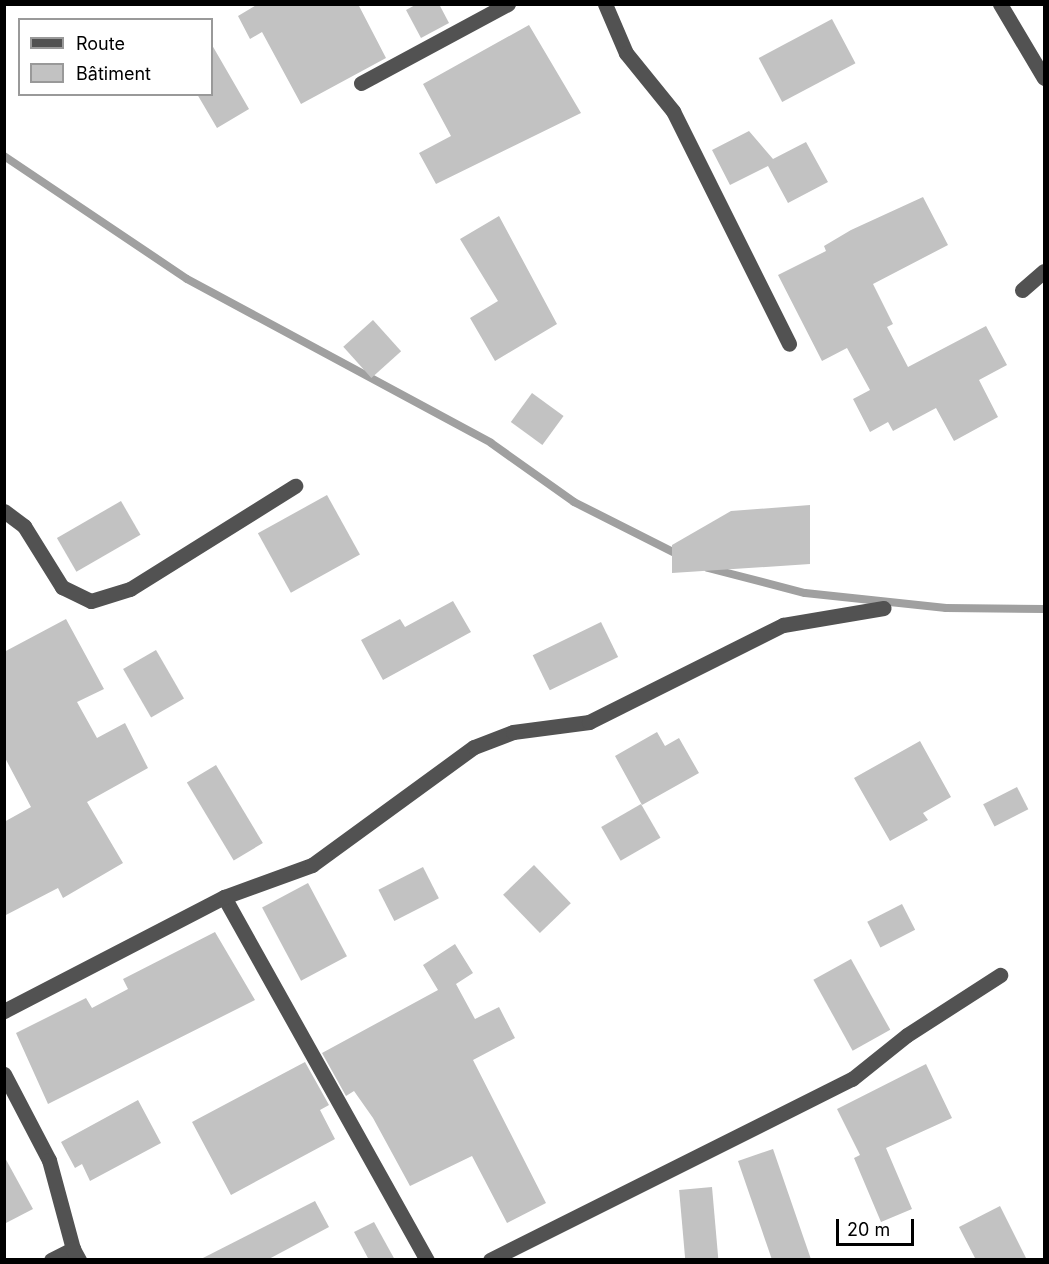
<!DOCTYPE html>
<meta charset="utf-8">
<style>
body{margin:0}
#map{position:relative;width:1049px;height:1264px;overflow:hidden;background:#fff;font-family:Inter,sans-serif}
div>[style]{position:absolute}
.stream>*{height:8px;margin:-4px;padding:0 4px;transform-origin:4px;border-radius:4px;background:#a0a0a0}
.building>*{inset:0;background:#c2c2c2;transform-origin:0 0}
.minor>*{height:15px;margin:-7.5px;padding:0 7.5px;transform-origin:7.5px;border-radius:7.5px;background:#525252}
span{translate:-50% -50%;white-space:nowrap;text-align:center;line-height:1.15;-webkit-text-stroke:4.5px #fff;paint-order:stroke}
.frame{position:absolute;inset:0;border:6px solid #000;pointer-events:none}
.legend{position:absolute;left:18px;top:18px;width:195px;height:78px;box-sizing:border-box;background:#fff;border:2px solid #999;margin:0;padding:8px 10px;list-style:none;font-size:18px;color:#000}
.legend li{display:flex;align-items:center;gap:12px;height:30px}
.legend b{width:30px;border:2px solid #999}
.scale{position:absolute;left:836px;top:1219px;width:78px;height:27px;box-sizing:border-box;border:3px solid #000;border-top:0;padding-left:8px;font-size:18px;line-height:21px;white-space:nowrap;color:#000;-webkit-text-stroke:4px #fff;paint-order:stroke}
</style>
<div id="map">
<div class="stream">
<div style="left:4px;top:156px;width:220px;rotate:33.9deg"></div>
<div style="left:187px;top:279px;width:345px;rotate:28.3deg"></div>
<div style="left:491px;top:443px;width:102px;rotate:35.4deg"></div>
<div style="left:574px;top:502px;width:120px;rotate:26.8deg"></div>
<div style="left:708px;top:568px;width:100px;rotate:14.5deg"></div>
<div style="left:805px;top:593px;width:142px;rotate:6.1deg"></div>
<div style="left:946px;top:608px;width:98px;rotate:0.6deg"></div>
</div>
<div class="building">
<div style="clip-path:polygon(258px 4px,358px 4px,386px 58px,301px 104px,262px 32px,250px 39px,238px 16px)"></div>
<div style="clip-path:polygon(417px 4px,439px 4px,449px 23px,421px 38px,406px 10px)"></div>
<div style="left:832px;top:19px;width:50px;height:83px;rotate:62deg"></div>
<div style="clip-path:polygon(529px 25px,581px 113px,436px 184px,419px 153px,451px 136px,423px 84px)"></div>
<div style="clip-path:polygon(212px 45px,249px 109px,217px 128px,197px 94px,212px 94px)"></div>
<div style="clip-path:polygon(749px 131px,773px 159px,806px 142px,828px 182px,788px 203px,768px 166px,730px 185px,712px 150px)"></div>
<div style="clip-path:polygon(923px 197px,948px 245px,873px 284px,893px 324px,887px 327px,908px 367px,986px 326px,1007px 365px,979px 380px,998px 417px,954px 441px,936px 408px,893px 431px,888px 422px,870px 432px,853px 399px,870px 390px,847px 348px,822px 361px,778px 275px,826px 251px,824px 246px,851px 230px)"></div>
<div style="clip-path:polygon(499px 216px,557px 324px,495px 361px,470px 318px,498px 301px,460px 239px)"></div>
<div style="left:373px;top:320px;width:42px;height:40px;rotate:48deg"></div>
<div style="left:532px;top:393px;width:39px;height:36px;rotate:36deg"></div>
<div style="left:327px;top:495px;width:68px;height:79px;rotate:61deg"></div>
<div style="left:121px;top:501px;width:39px;height:74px;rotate:60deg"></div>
<div style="clip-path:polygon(810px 505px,810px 564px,672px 573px,672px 545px,731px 511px)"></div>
<div style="clip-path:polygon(453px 601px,471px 632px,383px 680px,361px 640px,400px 619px,405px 627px)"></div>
<div style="clip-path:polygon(66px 619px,104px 689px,77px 702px,97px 738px,125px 723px,148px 768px,87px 802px,123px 863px,63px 898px,58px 888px,4px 916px,4px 822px,31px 807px,4px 756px,4px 652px)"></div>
<div style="left:601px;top:622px;width:39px;height:76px;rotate:64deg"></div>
<div style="left:156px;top:650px;width:56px;height:38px;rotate:60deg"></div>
<div style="clip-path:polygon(657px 732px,665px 746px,679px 738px,699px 773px,642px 805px,615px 756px)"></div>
<div style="clip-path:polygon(920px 741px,951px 797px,923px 813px,928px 820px,890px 841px,854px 778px)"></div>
<div style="left:216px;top:765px;width:91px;height:34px;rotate:59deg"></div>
<div style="left:1017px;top:787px;width:25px;height:38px;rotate:63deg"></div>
<div style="left:641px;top:804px;width:39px;height:46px;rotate:60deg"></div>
<div style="left:534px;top:865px;width:53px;height:43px;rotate:46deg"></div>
<div style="left:423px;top:867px;width:35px;height:50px;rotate:63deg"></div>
<div style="left:308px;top:883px;width:83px;height:52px;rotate:62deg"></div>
<div style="left:902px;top:904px;width:29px;height:39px;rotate:63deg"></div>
<div style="clip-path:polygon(215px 932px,255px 1000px,48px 1104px,16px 1033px,86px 998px,92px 1008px,128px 989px,123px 979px)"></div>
<div style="clip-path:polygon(455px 944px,473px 973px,456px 984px,475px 1019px,499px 1007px,515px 1038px,473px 1060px,546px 1203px,507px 1223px,472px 1156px,410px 1186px,373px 1118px,354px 1091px,346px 1096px,322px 1053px,438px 990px,423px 965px)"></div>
<div style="left:851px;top:959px;width:81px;height:43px;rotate:61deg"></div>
<div style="clip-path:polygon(305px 1062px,329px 1105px,320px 1110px,335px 1139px,231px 1195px,192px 1122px)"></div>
<div style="clip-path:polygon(926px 1064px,952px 1118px,886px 1148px,912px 1209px,881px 1222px,854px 1158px,860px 1155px,837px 1109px)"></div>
<div style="clip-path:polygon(138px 1100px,161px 1143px,90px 1181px,82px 1164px,75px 1168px,61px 1142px)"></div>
<div style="left:773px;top:1149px;width:118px;height:37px;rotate:71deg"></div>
<div style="clip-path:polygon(4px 1156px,33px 1209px,4px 1224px)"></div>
<div style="left:712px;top:1187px;width:73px;height:33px;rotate:85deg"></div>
<div style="clip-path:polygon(315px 1201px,329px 1227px,267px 1260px,199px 1260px)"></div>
<div style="clip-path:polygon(1000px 1206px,1027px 1260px,976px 1260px,959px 1227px)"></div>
<div style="clip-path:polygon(374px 1222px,395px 1260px,369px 1260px,354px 1232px)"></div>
</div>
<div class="minor">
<div style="left:605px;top:4px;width:53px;rotate:66.8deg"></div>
<div style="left:626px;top:53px;width:75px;rotate:51deg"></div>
<div style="left:673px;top:111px;width:260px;rotate:63.5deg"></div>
<div style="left:1000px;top:4px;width:86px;rotate:59.3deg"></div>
<div style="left:361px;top:83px;width:167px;rotate:-28.3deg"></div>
<div style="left:1022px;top:290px;width:29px;rotate:-41deg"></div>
<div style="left:4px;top:511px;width:25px;rotate:37deg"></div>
<div style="left:24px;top:526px;width:72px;rotate:58.1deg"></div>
<div style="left:62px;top:587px;width:32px;rotate:26deg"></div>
<div style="left:91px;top:601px;width:41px;rotate:-17.1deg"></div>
<div style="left:130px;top:589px;width:195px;rotate:-32deg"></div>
<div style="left:224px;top:897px;width:416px;rotate:60.8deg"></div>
<div style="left:4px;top:1011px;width:248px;rotate:-27.4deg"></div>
<div style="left:224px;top:897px;width:94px;rotate:-20deg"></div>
<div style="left:312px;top:865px;width:200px;rotate:-36.1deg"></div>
<div style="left:474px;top:747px;width:42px;rotate:-21deg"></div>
<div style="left:513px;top:732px;width:77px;rotate:-7.5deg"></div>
<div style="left:589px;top:722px;width:217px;rotate:-26.6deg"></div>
<div style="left:783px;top:625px;width:102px;rotate:-9.6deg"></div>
<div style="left:4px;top:1074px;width:97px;rotate:62.4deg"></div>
<div style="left:49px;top:1160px;width:92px;rotate:74.9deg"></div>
<div style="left:51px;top:1260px;width:25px;rotate:-27deg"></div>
<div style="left:73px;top:1249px;width:13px;rotate:61deg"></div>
<div style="left:490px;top:1260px;width:405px;rotate:-26.6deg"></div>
<div style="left:852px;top:1079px;width:70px;rotate:-38.7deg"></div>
<div style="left:907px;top:1035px;width:111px;rotate:-32.8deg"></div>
</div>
<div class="frame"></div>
<ul class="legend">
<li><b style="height:8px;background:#525252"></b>Route</li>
<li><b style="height:16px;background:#c2c2c2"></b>Bâtiment</li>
</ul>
<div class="scale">20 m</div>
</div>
